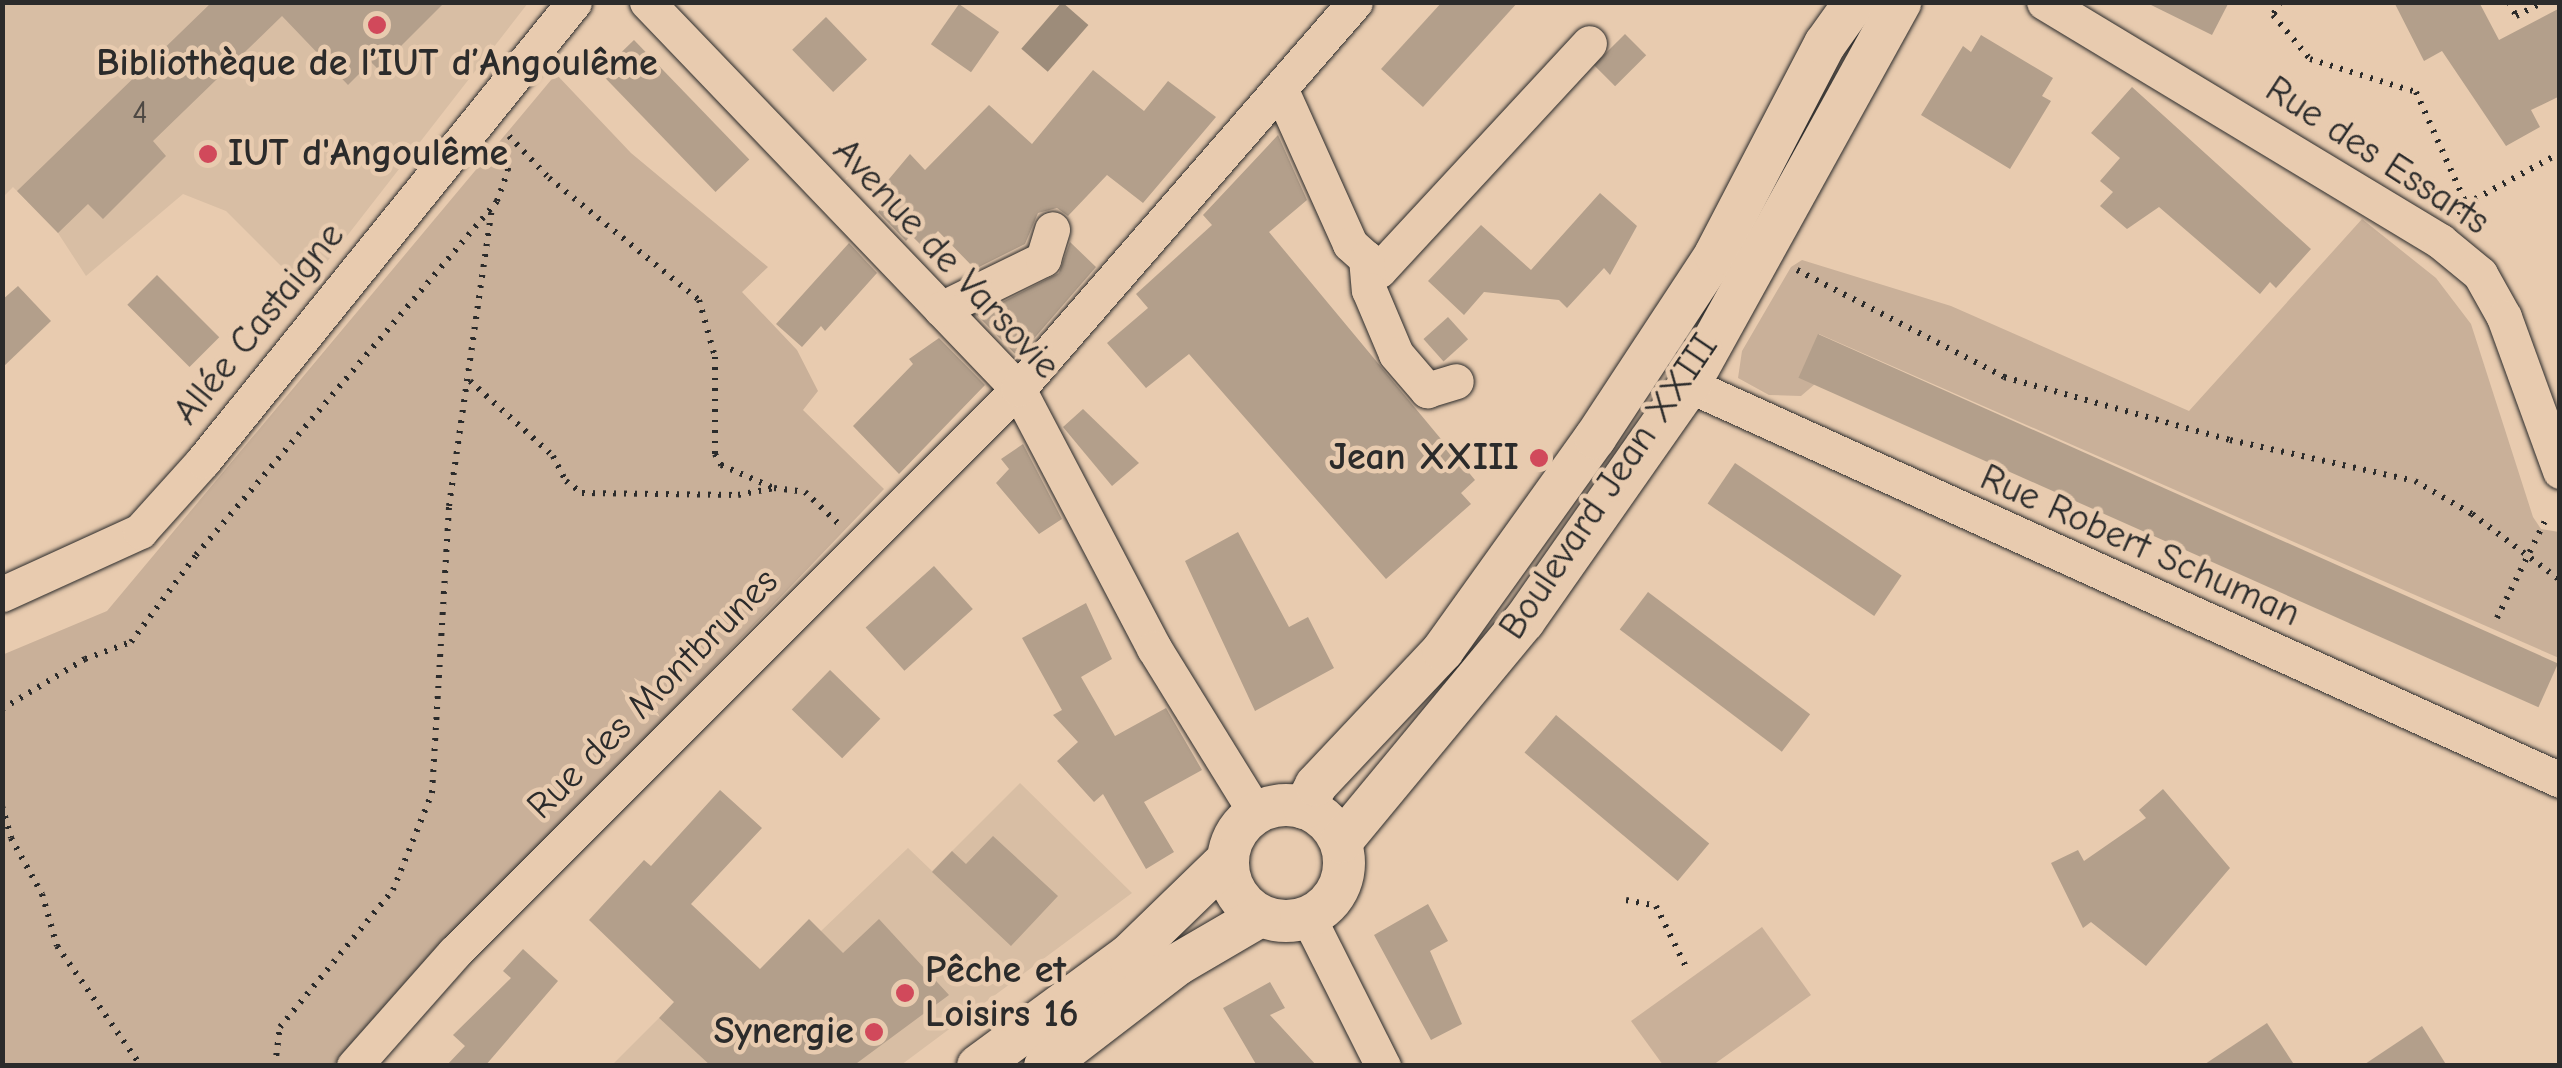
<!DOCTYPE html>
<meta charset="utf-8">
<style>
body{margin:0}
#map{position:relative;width:2562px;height:1068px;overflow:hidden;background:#e8cbaf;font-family:"Comic Neue",sans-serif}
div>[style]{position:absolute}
.built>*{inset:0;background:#d8bea4}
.green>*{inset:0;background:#c9b099}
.water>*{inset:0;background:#9d8c7a;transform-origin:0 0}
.building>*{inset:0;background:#b39f8b;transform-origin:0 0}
.path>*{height:6px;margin-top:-3px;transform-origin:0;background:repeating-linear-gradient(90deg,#2b2b2b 0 2.5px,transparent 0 10.5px)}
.roads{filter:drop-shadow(0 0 2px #2b2b2b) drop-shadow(0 0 2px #2b2b2b)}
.minor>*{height:35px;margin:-17.5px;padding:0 17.5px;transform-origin:17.5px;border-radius:17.5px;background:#e8cbaf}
.major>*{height:42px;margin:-21px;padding:0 21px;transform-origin:21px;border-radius:21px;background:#e8cbaf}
.major>.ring{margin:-21px;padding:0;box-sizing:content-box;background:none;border:42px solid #e8cbaf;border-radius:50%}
.dots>*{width:28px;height:28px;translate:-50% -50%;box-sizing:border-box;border:5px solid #e8cbaf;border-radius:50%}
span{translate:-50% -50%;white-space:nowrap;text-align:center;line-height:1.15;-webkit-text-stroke:9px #e8cbaf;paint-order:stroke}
.number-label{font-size:32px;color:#4d4843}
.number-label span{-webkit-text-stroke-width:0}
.poi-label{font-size:38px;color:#2b2b2b;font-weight:700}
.left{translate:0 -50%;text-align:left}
.right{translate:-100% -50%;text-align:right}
.street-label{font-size:38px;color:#2b2b2b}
.frame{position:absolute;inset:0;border:5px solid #2b2b2b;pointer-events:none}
</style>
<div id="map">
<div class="built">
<div style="clip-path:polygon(3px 3px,528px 3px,305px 290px,226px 211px,183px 194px,86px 276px,58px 233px,13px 187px,3px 197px)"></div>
<div style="clip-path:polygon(1020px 783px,1132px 893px,901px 1065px,612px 1065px,659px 1018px,695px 1051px,908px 848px,932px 871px)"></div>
</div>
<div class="green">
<div style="clip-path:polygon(556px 74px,631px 153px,768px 267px,742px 292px,797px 350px,818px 391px,803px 410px,884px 489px,333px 1065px,3px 1065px,2px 655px,107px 611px)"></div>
<div style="clip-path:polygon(2362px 219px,2436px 278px,2471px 324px,2533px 517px,2541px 529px,2559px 532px,2559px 658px,1819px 334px,1815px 384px,1801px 396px,1769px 395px,1738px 378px,1742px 351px,1791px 267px,1802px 260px,1951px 306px,2189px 411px)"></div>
<div style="clip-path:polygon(1762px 927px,1811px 995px,1713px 1065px,1663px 1065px,1631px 1021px)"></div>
</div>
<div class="water">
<div style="left:1062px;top:2px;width:35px;height:62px;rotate:41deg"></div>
</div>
<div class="building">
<div style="clip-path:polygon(212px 2px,445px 2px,378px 69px,371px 62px,348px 85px,282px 16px,153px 141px,166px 156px,103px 219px,88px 204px,58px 233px,17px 191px)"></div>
<div style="clip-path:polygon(1442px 2px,1518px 2px,1423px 107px,1381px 69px)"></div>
<div style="clip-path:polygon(2145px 2px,2229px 2px,2212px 35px)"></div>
<div style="clip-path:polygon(2394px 2px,2479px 2px,2499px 40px,2560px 8px,2560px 96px,2531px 110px,2540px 127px,2506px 146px,2442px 51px,2424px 61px)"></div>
<div style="left:959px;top:4px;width:49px;height:49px;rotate:35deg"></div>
<div style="left:826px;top:17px;width:59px;height:47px;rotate:46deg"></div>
<div style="left:1625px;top:34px;width:30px;height:44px;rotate:45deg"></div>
<div style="clip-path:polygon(1981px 35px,2053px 78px,2042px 96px,2051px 101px,2010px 169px,1921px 115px,1963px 46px,1971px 52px)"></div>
<div style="left:634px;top:40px;width:166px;height:47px;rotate:46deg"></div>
<div style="clip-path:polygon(1093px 70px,1144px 111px,1168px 81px,1216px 117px,1143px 203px,1107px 175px,1068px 216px,1057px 208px,1038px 213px,1025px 244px,975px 269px,938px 231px,923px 247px,911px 235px,906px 241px,878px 212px,893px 192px,884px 185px,910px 154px,925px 170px,989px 105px,1032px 144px)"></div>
<div style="clip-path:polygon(2132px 87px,2311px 249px,2276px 288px,2270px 282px,2260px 294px,2159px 207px,2127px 229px,2100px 206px,2113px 192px,2100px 181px,2120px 158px,2091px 133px)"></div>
<div style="clip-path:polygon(1278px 135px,1307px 200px,1269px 232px,1475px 480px,1461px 493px,1471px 504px,1386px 579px,1189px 354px,1146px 388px,1107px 343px,1148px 308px,1136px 294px,1212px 225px,1203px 215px)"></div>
<div style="clip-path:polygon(1600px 193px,1637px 226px,1610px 275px,1604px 268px,1567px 308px,1559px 300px,1484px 292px,1464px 315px,1428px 281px,1481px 225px,1531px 270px)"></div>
<div style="clip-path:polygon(1070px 242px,1096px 267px,1018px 357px,977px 315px,1059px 273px)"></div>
<div style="clip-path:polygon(849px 243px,877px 273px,825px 331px,821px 326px,802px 347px,776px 324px)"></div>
<div style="left:157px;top:275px;width:88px;height:42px;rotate:45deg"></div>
<div style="clip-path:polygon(18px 286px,51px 321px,2px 368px,2px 300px)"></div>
<div style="left:1448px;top:317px;width:30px;height:33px;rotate:48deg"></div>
<div style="left:1818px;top:334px;width:810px;height:48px;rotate:24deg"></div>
<div style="clip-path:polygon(939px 338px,985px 385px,899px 474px,853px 426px,913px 364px,909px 359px)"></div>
<div style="clip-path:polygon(1083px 409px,1139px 463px,1112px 486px,1063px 427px)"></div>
<div style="clip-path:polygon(1023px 444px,1062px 519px,1039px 534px,996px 483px,1009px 469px,1001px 459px)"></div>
<div style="left:1735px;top:463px;width:201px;height:49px;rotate:34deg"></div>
<div style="clip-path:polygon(1238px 532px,1289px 627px,1308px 617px,1334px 668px,1255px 711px,1185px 561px)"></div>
<div style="left:934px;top:566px;width:58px;height:92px;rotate:48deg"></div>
<div style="left:1648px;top:592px;width:203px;height:47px;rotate:37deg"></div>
<div style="clip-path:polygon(1086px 603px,1112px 659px,1081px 677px,1115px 736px,1166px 708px,1202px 770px,1144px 802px,1174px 852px,1146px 869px,1103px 794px,1094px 802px,1057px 761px,1078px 742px,1053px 715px,1062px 710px,1022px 638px)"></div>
<div style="left:830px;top:670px;width:70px;height:55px;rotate:44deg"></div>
<div style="left:1556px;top:715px;width:200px;height:49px;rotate:40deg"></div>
<div style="clip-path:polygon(2163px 789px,2230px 868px,2146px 966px,2091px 922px,2083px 928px,2051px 863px,2078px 850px,2084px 861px,2146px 818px,2139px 810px)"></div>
<div style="clip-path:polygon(720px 790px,762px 828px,691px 904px,760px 969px,809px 919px,843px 953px,879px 919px,949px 995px,853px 1066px,711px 1066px,659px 1018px,674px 1002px,589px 920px,644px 860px,651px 866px)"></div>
<div style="clip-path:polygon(993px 836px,1058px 896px,1011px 946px,932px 872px,952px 851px,966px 864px)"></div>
<div style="clip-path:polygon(1428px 904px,1448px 941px,1430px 951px,1462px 1024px,1431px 1040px,1374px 935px)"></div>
<div style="clip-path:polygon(523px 949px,558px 981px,485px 1066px,446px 1066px,465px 1046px,453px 1035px,511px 978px,503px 971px)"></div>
<div style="clip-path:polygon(1270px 982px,1285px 1008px,1270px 1015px,1317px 1066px,1257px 1066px,1223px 1008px)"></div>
<div style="clip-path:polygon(2267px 1023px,2295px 1066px,2202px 1066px)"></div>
<div style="clip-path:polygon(2422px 1026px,2447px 1066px,2362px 1066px)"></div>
</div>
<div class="path">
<div style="left:2280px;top:2px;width:15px;rotate:118deg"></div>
<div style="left:2273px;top:15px;width:57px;rotate:49.9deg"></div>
<div style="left:2310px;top:59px;width:111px;rotate:17.3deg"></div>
<div style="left:2416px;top:92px;width:123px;rotate:65.9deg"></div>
<div style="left:2466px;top:204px;width:13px;rotate:122deg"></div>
<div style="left:2509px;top:2px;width:16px;rotate:63deg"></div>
<div style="left:2516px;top:16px;width:30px;rotate:-27deg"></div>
<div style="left:509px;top:136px;width:58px;rotate:46.4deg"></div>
<div style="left:549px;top:178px;width:193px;rotate:39.1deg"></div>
<div style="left:699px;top:300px;width:59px;rotate:74.3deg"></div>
<div style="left:715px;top:357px;width:97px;rotate:90deg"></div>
<div style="left:715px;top:454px;width:13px;rotate:61deg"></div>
<div style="left:721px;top:465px;width:58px;rotate:23.5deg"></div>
<div style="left:2466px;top:204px;width:107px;rotate:-28.5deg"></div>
<div style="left:1797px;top:270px;width:233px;rotate:27.3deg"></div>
<div style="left:2004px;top:377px;width:235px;rotate:15.6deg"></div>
<div style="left:2230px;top:440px;width:189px;rotate:12.5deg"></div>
<div style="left:2415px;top:481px;width:66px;rotate:30.1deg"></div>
<div style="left:2472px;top:514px;width:110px;rotate:36.9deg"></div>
<div style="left:470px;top:381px;width:112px;rotate:42.1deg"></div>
<div style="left:553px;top:456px;width:28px;rotate:63deg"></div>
<div style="left:566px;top:481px;width:20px;rotate:37deg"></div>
<div style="left:582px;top:493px;width:156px;rotate:0.7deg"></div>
<div style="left:738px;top:495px;width:37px;rotate:-11deg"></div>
<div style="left:774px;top:488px;width:31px;rotate:7deg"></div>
<div style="left:805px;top:492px;width:47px;rotate:43.3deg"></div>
<div style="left:2497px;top:618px;width:113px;rotate:-63.7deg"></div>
<div style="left:2px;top:709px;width:97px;rotate:-31.1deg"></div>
<div style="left:85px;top:659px;width:49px;rotate:-20.3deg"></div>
<div style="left:131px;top:642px;width:109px;rotate:-53.2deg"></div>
<div style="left:196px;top:555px;width:465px;rotate:-49.6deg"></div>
<div style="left:497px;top:201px;width:32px;rotate:-70deg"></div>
<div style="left:508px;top:171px;width:30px;rotate:-94deg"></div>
<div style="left:2px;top:806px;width:33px;rotate:74deg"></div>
<div style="left:11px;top:838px;width:64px;rotate:61deg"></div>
<div style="left:42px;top:894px;width:54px;rotate:73.9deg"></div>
<div style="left:57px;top:946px;width:146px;rotate:55deg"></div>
<div style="left:1626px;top:900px;width:31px;rotate:11deg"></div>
<div style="left:1656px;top:906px;width:66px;rotate:63.8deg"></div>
<div style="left:275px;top:1066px;width:39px;rotate:-83deg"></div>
<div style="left:280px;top:1027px;width:178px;rotate:-50.5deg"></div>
<div style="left:393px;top:890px;width:105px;rotate:-68.1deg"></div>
<div style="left:432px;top:793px;width:288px;rotate:-86.6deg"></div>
<div style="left:449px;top:506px;width:302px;rotate:-81.8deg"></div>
</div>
<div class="roads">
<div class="minor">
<div style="left:647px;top:2px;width:536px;rotate:46.21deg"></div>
<div style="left:1018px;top:389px;width:293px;rotate:62.3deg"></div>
<div style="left:1154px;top:648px;width:194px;rotate:58.3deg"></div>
<div style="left:2044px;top:2px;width:463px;rotate:31.1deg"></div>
<div style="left:2440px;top:241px;width:52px;rotate:39.5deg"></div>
<div style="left:2480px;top:274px;width:49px;rotate:60.8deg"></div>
<div style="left:2504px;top:317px;width:164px;rotate:70deg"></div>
<div style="left:1280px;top:88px;width:171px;rotate:65.8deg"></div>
<div style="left:1350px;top:244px;width:39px;rotate:42deg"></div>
<div style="left:1379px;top:270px;width:309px;rotate:-47.2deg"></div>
<div style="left:1366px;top:258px;width:32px;rotate:85deg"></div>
<div style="left:1369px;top:290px;width:69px;rotate:67.1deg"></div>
<div style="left:1396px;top:354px;width:48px;rotate:49.3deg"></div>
<div style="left:1427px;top:390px;width:30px;rotate:-17deg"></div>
<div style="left:941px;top:309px;width:114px;rotate:-26.1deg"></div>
<div style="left:1043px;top:259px;width:31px;rotate:-73deg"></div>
<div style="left:1689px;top:385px;width:956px;rotate:24.39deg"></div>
<div style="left:2px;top:594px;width:152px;rotate:-24.5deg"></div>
<div style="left:140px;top:531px;width:94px;rotate:-48deg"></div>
<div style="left:203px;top:461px;width:590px;rotate:-51.05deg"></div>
<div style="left:1308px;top:917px;width:167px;rotate:63.3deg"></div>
<div style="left:354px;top:1066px;width:151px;rotate:-48.5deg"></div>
<div style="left:454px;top:953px;width:798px;rotate:-45deg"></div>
<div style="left:1018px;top:389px;width:513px;rotate:-48.95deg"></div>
</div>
<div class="major">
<div class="ring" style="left:1228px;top:805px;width:74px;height:74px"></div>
<div style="left:1304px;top:808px;width:26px;rotate:-62deg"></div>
<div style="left:1316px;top:785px;width:185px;rotate:-46.7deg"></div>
<div style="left:1443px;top:650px;width:261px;rotate:-54.4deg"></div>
<div style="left:1595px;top:438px;width:219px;rotate:-56.7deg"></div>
<div style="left:1715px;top:255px;width:238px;rotate:-62.5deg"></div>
<div style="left:1825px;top:44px;width:52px;rotate:-54.5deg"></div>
<div style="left:1341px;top:842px;width:287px;rotate:-50.4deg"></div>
<div style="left:1524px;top:621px;width:288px;rotate:-55deg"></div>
<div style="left:1689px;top:385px;width:437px;rotate:-61.1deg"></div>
<div style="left:978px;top:1066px;width:186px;rotate:-36.3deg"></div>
<div style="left:1128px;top:956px;width:138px;rotate:-44.1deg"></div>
<div style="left:1045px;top:1066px;width:168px;rotate:-37.5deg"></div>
<div style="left:1178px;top:964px;width:95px;rotate:-30.3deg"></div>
</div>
</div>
<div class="dots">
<div style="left:377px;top:25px;background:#d1495b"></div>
<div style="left:208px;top:154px;background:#d1495b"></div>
<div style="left:1539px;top:458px;background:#d1495b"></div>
<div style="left:905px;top:993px;background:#d1495b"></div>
<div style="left:874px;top:1032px;background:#d1495b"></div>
</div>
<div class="number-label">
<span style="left:140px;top:113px">4</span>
</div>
<div class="poi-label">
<span style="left:377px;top:64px">Bibliothèque de l’IUT d’Angoulême</span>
<span class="left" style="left:228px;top:154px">IUT d'Angoulême</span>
<span class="right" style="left:1519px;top:458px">Jean XXIII</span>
<span class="left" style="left:925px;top:993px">Pêche et<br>Loisirs 16</span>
<span class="right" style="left:854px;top:1032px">Synergie</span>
</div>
<div class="street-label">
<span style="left:2377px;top:156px;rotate:33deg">Rue des Essarts</span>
<span style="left:946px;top:259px;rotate:47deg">Avenue de Varsovie</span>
<span style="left:259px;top:324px;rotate:-51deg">Allée Castaigne</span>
<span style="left:1609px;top:487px;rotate:-56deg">Boulevard Jean XXIII</span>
<span style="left:2140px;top:546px;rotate:24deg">Rue Robert Schuman</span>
<span style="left:653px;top:694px;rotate:-45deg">Rue des Montbrunes</span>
</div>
<div class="frame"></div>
</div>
